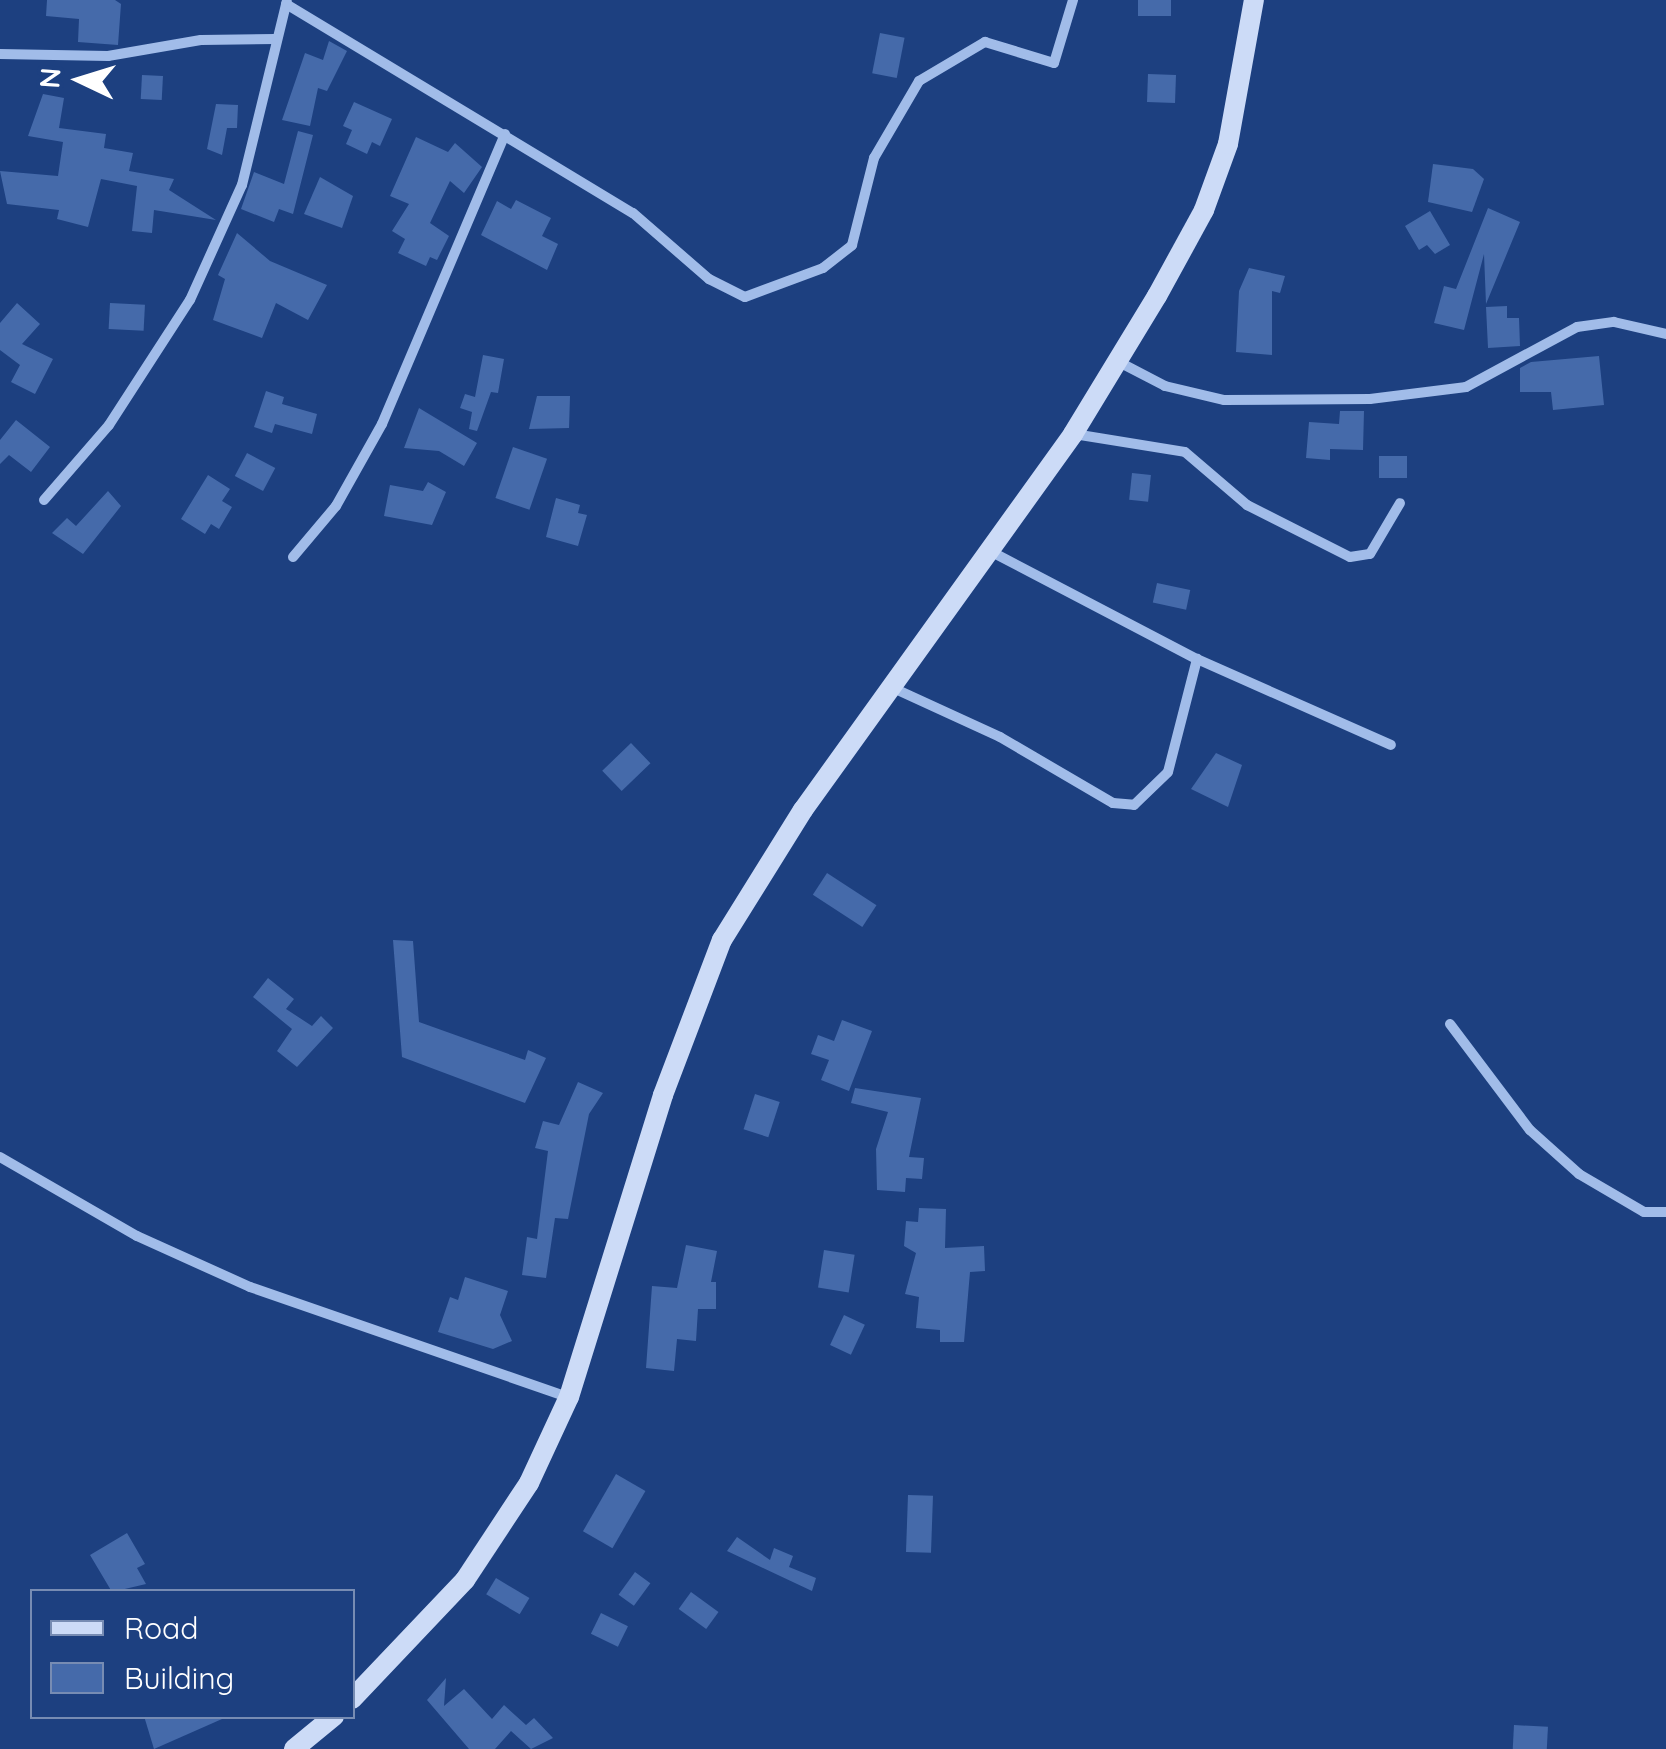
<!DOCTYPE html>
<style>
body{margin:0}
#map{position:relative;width:1666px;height:1749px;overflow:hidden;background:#1d4080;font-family:Quicksand,sans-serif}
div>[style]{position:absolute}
.building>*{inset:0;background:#456aaa;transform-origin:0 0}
.street>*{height:10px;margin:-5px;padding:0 5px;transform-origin:5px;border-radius:5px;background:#a1bce9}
.secondary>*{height:20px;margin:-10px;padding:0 10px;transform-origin:10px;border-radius:10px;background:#ccdbf7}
span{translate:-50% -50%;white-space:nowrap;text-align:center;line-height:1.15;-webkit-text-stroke:8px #1d4080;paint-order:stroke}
.legend{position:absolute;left:30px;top:1589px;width:325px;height:130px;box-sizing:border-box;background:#1d4080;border:2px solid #778cb3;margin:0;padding:12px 18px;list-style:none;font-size:30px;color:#fff}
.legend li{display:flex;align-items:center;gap:20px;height:50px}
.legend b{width:50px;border:2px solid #778cb3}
.north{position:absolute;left:30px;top:30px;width:100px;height:100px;-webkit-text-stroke:8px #1d4080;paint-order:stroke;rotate:274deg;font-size:28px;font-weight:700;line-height:40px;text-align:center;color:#fff}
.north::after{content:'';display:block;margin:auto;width:35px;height:45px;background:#fff;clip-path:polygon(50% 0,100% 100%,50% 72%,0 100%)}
</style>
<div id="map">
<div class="building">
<div style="clip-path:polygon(47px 0,115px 0,121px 4px,118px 45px,78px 42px,79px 19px,46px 16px)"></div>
<div style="left:1138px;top:0;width:33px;height:16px"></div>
<div style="left:880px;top:33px;width:25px;height:41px;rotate:11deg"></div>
<div style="clip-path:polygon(329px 41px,347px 51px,327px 91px,318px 88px,310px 126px,282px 120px,305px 53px,323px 60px)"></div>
<div style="left:1148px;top:74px;width:28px;height:28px;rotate:2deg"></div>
<div style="left:142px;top:75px;width:21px;height:24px;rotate:3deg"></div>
<div style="clip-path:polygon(43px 94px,64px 98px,59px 128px,106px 134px,104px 148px,133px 153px,129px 171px,174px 179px,169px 190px,216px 220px,154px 210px,152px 233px,132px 231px,137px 186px,101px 179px,88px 227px,57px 219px,59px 210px,7px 204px,0 171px,58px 176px,63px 142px,28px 136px)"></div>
<div style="clip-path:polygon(354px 102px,392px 119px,380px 146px,372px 142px,367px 154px,346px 144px,352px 130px,343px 126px)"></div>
<div style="clip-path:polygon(216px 104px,238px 105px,237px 128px,227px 128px,222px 155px,207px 149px)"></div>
<div style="clip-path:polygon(298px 131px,313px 135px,293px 214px,279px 209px,274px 222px,241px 209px,254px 172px,284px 184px)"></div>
<div style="clip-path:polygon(416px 137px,448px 152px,455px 143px,482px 167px,464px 193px,450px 181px,430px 223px,449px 236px,437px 260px,430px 257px,426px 266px,398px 253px,405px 239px,392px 231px,409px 204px,390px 196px)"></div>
<div style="clip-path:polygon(1433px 164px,1473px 169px,1484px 179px,1472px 212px,1428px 202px)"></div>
<div style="clip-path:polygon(320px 177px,353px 196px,342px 228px,304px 214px)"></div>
<div style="clip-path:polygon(516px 200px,551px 218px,542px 236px,558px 244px,547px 270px,481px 235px,497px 201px,511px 209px)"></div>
<div style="clip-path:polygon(1488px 208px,1520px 222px,1486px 304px,1484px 254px,1464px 330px,1434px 323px,1444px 286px,1456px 289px)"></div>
<div style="clip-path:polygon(1430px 211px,1450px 245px,1435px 254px,1427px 245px,1419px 250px,1405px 226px)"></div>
<div style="clip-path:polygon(237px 233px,270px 261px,327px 285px,308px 320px,276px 303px,262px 338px,213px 320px,225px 279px,218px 275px)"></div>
<div style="clip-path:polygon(1249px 268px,1285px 276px,1280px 293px,1272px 291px,1272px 355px,1236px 352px,1239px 291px)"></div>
<div style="clip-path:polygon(17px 303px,40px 324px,22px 344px,53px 359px,35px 394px,11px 382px,20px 365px,0 350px,0 323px)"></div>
<div style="left:110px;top:303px;width:35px;height:26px;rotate:3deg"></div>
<div style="clip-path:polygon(1507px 306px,1507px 318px,1519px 318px,1520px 346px,1488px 348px,1486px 307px)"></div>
<div style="clip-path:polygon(483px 355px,504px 359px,498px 393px,491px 392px,477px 431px,469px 429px,472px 412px,460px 408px,465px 394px,475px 397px)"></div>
<div style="clip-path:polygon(1599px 356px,1604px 405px,1553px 410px,1551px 392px,1520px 392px,1520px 368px,1531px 362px)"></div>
<div style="clip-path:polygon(266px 391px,284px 397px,282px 404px,317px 414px,312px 434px,275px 424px,272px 433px,254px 427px)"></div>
<div style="clip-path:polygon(537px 396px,570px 396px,569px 428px,529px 429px)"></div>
<div style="clip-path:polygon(419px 408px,477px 443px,464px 466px,439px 451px,404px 448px)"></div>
<div style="clip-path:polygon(1340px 411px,1364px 411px,1363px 450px,1330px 449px,1330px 460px,1306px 458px,1309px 422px,1339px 424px)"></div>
<div style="clip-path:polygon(16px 420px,50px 447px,31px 472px,9px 455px,0 464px,0 440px)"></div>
<div style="left:513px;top:447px;width:36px;height:54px;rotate:19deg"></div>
<div style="left:247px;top:453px;width:32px;height:26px;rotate:28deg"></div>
<div style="left:1379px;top:456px;width:28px;height:22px"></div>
<div style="left:1132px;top:473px;width:19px;height:27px;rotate:6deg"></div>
<div style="clip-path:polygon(208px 475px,230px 489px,222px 501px,232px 507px,219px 529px,211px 524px,205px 534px,181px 519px)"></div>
<div style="clip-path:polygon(428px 482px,446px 492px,432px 525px,384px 516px,390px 485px,423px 491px)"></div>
<div style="clip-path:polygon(108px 491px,121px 506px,83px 554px,52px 533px,67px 518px,76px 526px)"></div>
<div style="clip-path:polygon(556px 498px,580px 505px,578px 513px,587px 515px,578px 546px,546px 537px)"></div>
<div style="left:1157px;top:583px;width:34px;height:20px;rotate:12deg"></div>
<div style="left:631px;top:743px;width:28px;height:40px;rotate:46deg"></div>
<div style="clip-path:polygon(1216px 753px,1242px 765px,1228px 807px,1191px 789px)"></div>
<div style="left:827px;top:873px;width:59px;height:26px;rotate:33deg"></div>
<div style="clip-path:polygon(393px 940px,413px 941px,419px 1022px,525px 1060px,528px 1050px,546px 1058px,525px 1103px,402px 1057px)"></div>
<div style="clip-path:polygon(268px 978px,294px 999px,286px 1009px,312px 1026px,321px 1016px,333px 1028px,297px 1067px,277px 1051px,292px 1029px,253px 997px)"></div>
<div style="clip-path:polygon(842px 1020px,872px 1031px,849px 1091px,821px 1080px,829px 1060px,811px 1054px,818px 1035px,834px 1041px)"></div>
<div style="clip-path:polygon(578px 1082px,603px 1093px,589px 1114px,568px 1219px,555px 1218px,546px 1278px,522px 1275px,527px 1237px,537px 1239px,548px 1151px,535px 1148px,543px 1121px,559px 1125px)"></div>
<div style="clip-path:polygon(855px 1088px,921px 1098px,909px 1157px,924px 1158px,922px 1179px,906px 1178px,905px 1192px,877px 1190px,876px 1149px,888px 1112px,851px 1103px)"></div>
<div style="left:755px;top:1094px;width:26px;height:37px;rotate:18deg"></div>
<div style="clip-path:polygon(919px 1208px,946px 1209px,945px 1248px,984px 1246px,985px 1271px,970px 1272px,964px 1342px,940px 1342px,940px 1330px,916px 1328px,919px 1297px,905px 1294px,916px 1253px,904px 1246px,906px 1221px,918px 1222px)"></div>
<div style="clip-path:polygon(686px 1245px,717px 1251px,711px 1282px,716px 1282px,716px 1309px,698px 1309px,696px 1341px,677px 1339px,674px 1371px,646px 1368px,652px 1286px,677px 1288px)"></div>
<div style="left:824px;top:1250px;width:31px;height:38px;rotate:9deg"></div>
<div style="clip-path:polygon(465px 1277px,508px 1291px,500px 1315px,512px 1341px,493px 1349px,438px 1332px,450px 1297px,458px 1300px)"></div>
<div style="left:844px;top:1315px;width:23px;height:33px;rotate:25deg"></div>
<div style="left:616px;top:1474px;width:34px;height:66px;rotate:30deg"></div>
<div style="left:908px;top:1495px;width:25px;height:57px;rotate:2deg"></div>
<div style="clip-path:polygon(127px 1533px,145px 1564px,137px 1568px,146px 1584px,112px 1592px,90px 1555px)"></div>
<div style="clip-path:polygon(737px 1537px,770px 1560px,774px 1548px,793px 1556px,789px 1567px,816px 1578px,812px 1591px,727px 1551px)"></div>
<div style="left:635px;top:1572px;width:19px;height:28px;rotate:36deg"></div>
<div style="left:496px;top:1578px;width:39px;height:19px;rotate:31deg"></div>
<div style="left:691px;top:1592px;width:34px;height:21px;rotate:36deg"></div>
<div style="left:601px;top:1613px;width:30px;height:23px;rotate:26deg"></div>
<div style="clip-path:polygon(446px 1678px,444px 1706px,464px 1689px,492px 1719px,504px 1705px,526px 1725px,534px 1718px,553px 1738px,531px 1749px,511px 1731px,495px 1749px,469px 1749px,427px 1700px)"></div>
<div style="clip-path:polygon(144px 1716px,222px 1716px,222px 1719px,154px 1749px)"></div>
<div style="left:1514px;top:1725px;width:34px;height:24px;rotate:3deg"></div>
</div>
<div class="street">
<div style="left:286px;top:4px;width:405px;rotate:31.1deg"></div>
<div style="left:633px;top:213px;width:101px;rotate:41deg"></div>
<div style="left:709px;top:279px;width:40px;rotate:26.6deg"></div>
<div style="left:745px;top:297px;width:83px;rotate:-20.4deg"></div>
<div style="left:823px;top:268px;width:37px;rotate:-38deg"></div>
<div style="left:852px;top:245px;width:90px;rotate:-75.8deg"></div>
<div style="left:874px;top:158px;width:89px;rotate:-59.7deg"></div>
<div style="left:919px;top:81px;width:77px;rotate:-30.6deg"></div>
<div style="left:985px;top:42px;width:72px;rotate:16.9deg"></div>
<div style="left:1054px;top:63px;width:66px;rotate:-73.2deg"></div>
<div style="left:0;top:54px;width:108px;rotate:1.1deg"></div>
<div style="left:108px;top:56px;width:94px;rotate:-9.8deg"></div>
<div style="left:201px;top:40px;width:74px;rotate:-0.8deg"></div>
<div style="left:1117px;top:361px;width:54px;rotate:27.5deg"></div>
<div style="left:1165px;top:386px;width:61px;rotate:13.3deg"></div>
<div style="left:1224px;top:400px;width:146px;rotate:-0.4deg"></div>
<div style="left:1370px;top:399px;width:97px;rotate:-7.1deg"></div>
<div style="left:1466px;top:387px;width:126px;rotate:-28.4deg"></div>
<div style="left:1577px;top:327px;width:37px;rotate:-8deg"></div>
<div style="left:1614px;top:322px;width:53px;rotate:13deg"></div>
<div style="left:1074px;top:434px;width:112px;rotate:9.2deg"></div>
<div style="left:1185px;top:452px;width:82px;rotate:40.5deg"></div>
<div style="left:1247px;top:505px;width:115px;rotate:26.8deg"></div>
<div style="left:1350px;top:557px;width:20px;rotate:-9deg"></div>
<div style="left:1370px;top:554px;width:59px;rotate:-59.5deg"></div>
<div style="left:44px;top:500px;width:99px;rotate:-49.1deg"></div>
<div style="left:109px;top:425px;width:149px;rotate:-57.1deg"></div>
<div style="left:190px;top:300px;width:126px;rotate:-65.7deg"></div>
<div style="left:242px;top:185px;width:189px;rotate:-76.3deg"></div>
<div style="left:990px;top:551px;width:233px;rotate:27.6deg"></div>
<div style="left:1197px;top:659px;width:212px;rotate:23.9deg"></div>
<div style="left:293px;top:557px;width:67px;rotate:-49.9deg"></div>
<div style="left:336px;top:506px;width:94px;rotate:-60.7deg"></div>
<div style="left:382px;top:424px;width:315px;rotate:-67deg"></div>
<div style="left:891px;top:687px;width:120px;rotate:24.6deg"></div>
<div style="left:1000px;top:737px;width:131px;rotate:30.3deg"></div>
<div style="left:1113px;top:803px;width:21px;rotate:5deg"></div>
<div style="left:1134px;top:805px;width:47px;rotate:-44.1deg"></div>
<div style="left:1168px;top:772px;width:117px;rotate:-75.6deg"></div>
<div style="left:1450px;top:1024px;width:133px;rotate:53deg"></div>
<div style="left:1530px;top:1130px;width:66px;rotate:41.9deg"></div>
<div style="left:1579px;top:1174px;width:75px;rotate:30.3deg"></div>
<div style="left:1644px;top:1212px;width:22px"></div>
<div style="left:0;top:1157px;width:158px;rotate:30deg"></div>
<div style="left:137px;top:1236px;width:124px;rotate:24.3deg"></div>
<div style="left:250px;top:1287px;width:336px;rotate:19.1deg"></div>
</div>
<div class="secondary">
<div style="left:352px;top:1699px;width:164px;rotate:-46.5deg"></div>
<div style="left:465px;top:1580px;width:116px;rotate:-56.6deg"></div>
<div style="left:529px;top:1483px;width:95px;rotate:-65.1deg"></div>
<div style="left:569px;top:1397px;width:316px;rotate:-72.7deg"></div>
<div style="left:663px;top:1095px;width:166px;rotate:-69.2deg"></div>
<div style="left:722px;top:940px;width:153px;rotate:-58.1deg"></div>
<div style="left:803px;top:810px;width:463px;rotate:-54.3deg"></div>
<div style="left:1073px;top:434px;width:162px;rotate:-58.7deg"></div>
<div style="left:1157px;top:296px;width:98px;rotate:-61.3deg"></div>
<div style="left:1204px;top:210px;width:70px;rotate:-70deg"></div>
<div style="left:1228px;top:144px;width:146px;rotate:-79.8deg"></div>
<div style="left:294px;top:1749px;width:52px;rotate:-39.5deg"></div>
</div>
<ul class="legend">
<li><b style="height:12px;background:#ccdbf7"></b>Road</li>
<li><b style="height:28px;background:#456aaa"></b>Building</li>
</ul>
<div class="north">N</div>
</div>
